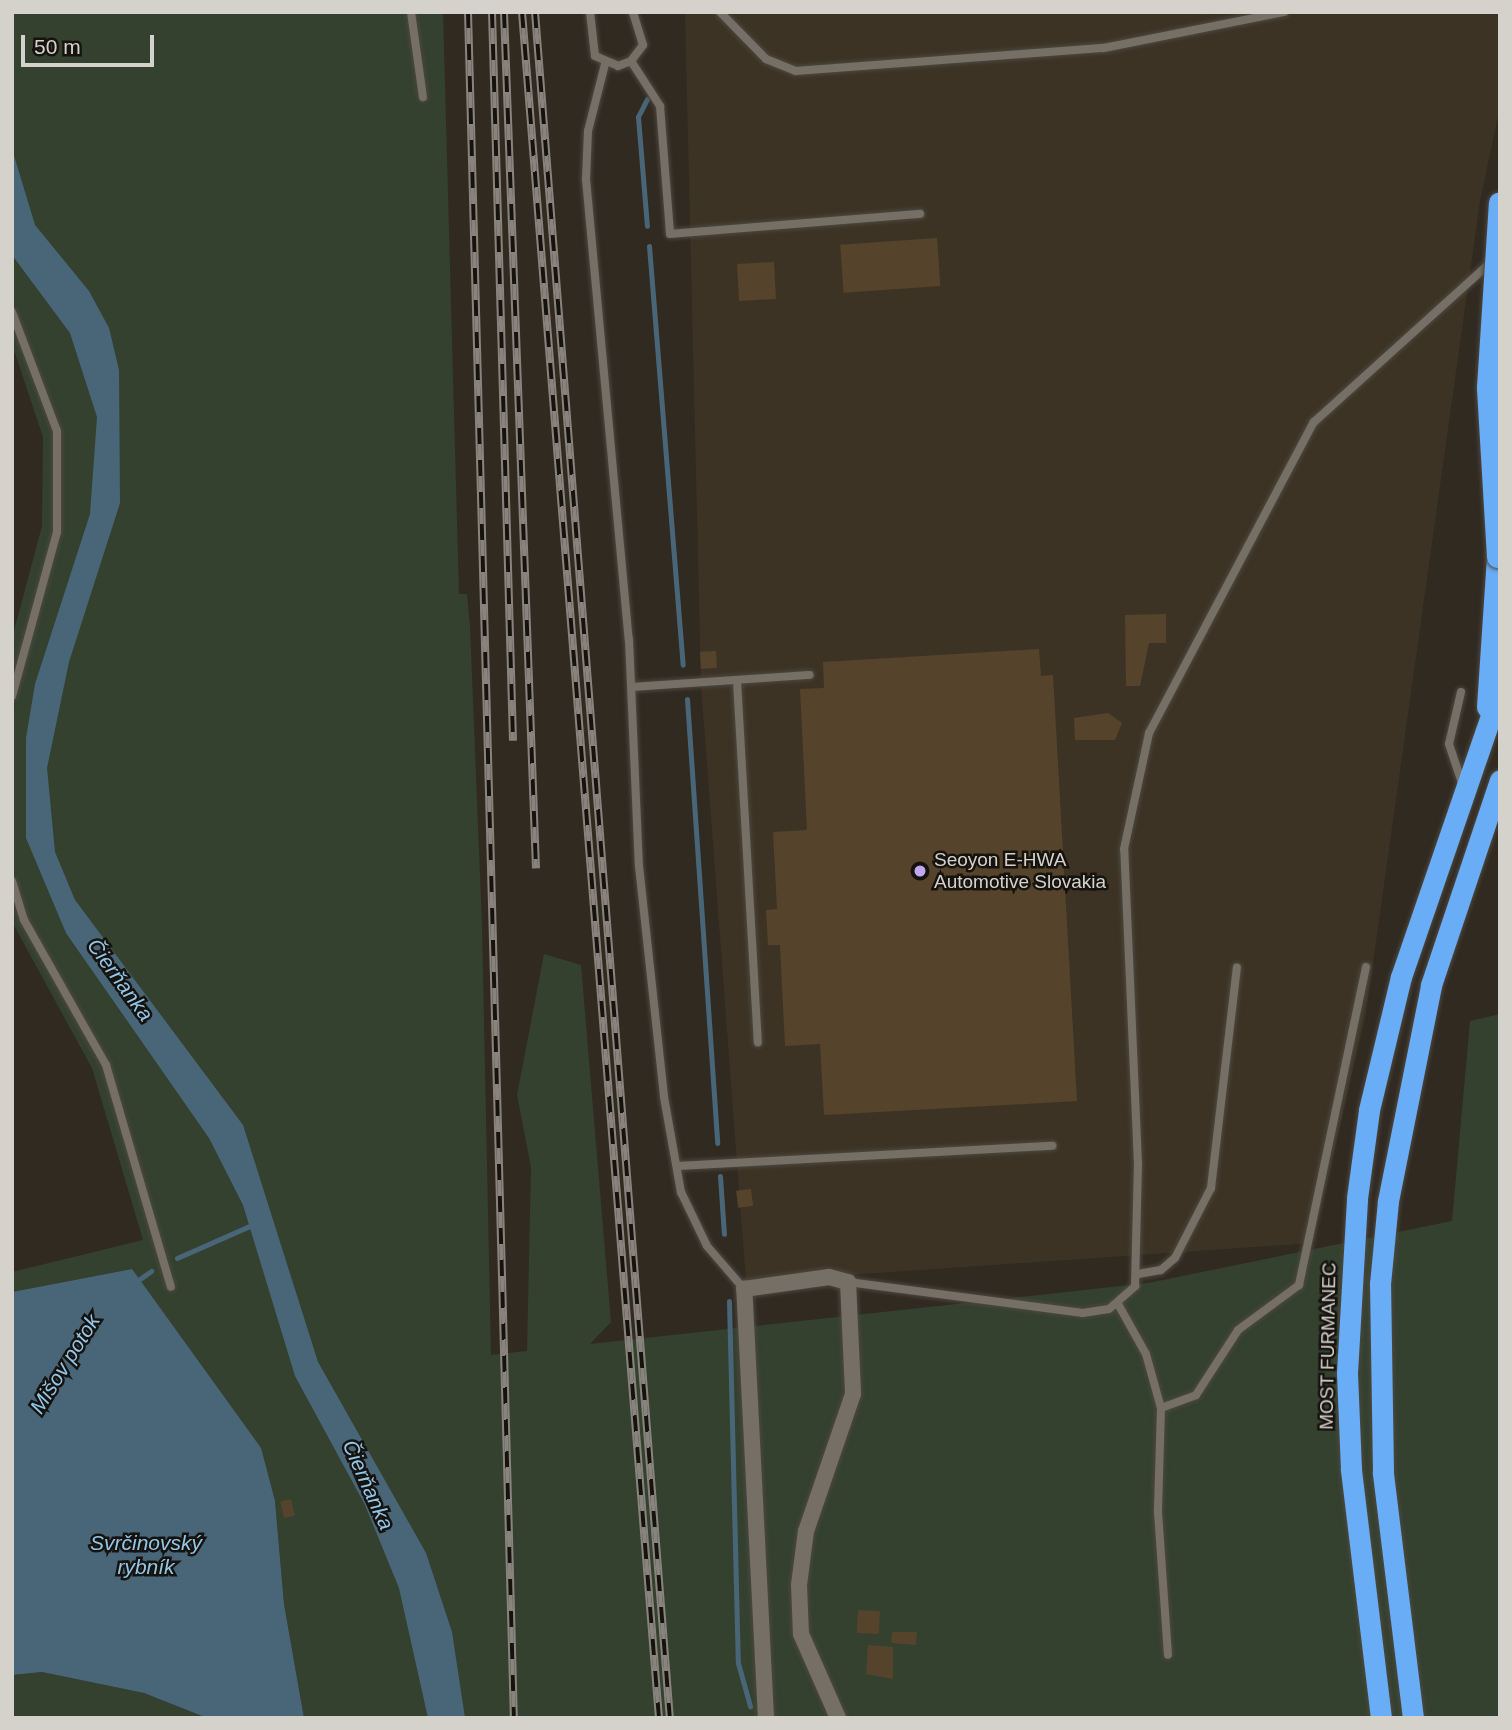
<!DOCTYPE html>
<meta charset="utf-8">
<style>
body{margin:0}
#map{position:relative;width:1512px;height:1730px;overflow:hidden;background:#302a21;font-family:Arial,sans-serif}
div>[style]{position:absolute}
.built>*{inset:0;background:#3d3324}
.green>*{inset:0;background:#34412f}
.water>*{inset:0;background:#496679}
.stream>*{height:5px;margin:-2.5px;padding:0 2.5px;transform-origin:2.5px;border-radius:2.5px;background:#496679}
.building>*{inset:0;background:#55442b;transform-origin:0 0}
.roads{filter:drop-shadow(0 0 2px #4d4840) drop-shadow(0 0 2px #4d4840)}
.lane>*{height:8px;margin:-4px;padding:0 4px;transform-origin:4px;border-radius:4px;background:#766f65}
.street>*{height:16px;margin:-8px;padding:0 8px;transform-origin:8px;border-radius:8px;background:#766f65}
.highway>*{height:21px;margin:-10.5px;padding:0 10.5px;transform-origin:10.5px;border-radius:10.5px;background:#69adf7}
.rail>*{height:8px;margin-top:-4px;transform-origin:0;background:repeating-linear-gradient(90deg,#16130f 0 16px,#88837c 0 32px);box-sizing:border-box;border-block:2px solid #88837c}
.bridges{filter:drop-shadow(0 0 2px #4d4840) drop-shadow(0 0 2px #4d4840)}
.highway-bridge>*{height:21px;margin:-10.5px;padding:0 10.5px;transform-origin:10.5px;border-radius:10.5px;background:#69adf7}
.dots>*{width:19px;height:19px;translate:-50% -50%;box-sizing:border-box;border:4px solid #16130f;border-radius:50%}
span{translate:-50% -50%;white-space:nowrap;text-align:center;line-height:1.15;-webkit-text-stroke:5px #16130f;paint-order:stroke}
.poi-label{font-size:19px;color:#d5d1cb}
.left{translate:0 -50%;text-align:left}
.street-label{font-size:19px;color:#d5d1cb}
.water-label{font-size:21px;color:#92c7ea;font-style:italic}
.frame{position:absolute;inset:0;border:14px solid #d5d1cb;pointer-events:none}
.scale{position:absolute;left:21px;top:35px;width:133px;height:32px;box-sizing:border-box;border:4px solid #d5d1cb;border-top:0;padding-left:9px;font-size:21px;line-height:24px;white-space:nowrap;color:#d5d1cb;-webkit-text-stroke:5px #16130f;paint-order:stroke}
</style>
<div id="map">
<div class="built">
<div style="clip-path:polygon(685px 12px,1500px 12px,1500px 107px,1480px 201px,1366px 1013px,1313px 1243px,746px 1282px,701px 685px)"></div>
</div>
<div class="green">
<div style="clip-path:polygon(12px 12px,443px 12px,459px 594px,467px 594px,470px 626px,482px 925px,491px 1355px,527px 1351px,531px 1167px,517px 1095px,544px 954px,581px 965px,611px 1322px,590px 1344px,1148px 1283px,1452px 1221px,1470px 1021px,1500px 1014px,1500px 1718px,304px 1718px,284px 1604px,275px 1501px,132px 1269px,12px 1292px,12px 1272px,143px 1240px,92px 1068px,12px 922px,12px 638px,42px 526px,43px 437px,12px 344px)"></div>
<div style="clip-path:polygon(42px 1672px,144px 1693px,207px 1718px,12px 1718px,12px 1675px)"></div>
</div>
<div class="water">
<div style="clip-path:polygon(12px 149px,35px 225px,89px 291px,109px 328px,119px 370px,120px 503px,69px 662px,47px 768px,55px 852px,75px 900px,243px 1125px,318px 1362px,426px 1553px,452px 1632px,465px 1718px,428px 1718px,399px 1588px,365px 1505px,295px 1376px,243px 1205px,209px 1138px,66px 933px,26px 838px,26px 738px,35px 684px,90px 514px,97px 417px,70px 333px,12px 255px)"></div>
<div style="clip-path:polygon(132px 1269px,261px 1448px,275px 1501px,284px 1604px,304px 1718px,207px 1718px,144px 1693px,42px 1672px,12px 1675px,12px 1292px)"></div>
</div>
<div class="stream">
<div style="left:647px;top:99px;width:20px;rotate:117deg"></div>
<div style="left:638px;top:117px;width:109px;rotate:85.3deg"></div>
<div style="left:649px;top:246px;width:420px;rotate:85.4deg"></div>
<div style="left:687px;top:699px;width:445px;rotate:86.1deg"></div>
<div style="left:720px;top:1176px;width:58px;rotate:86.1deg"></div>
<div style="left:177px;top:1258px;width:84px;rotate:-23.8deg"></div>
<div style="left:134px;top:1283px;width:21px;rotate:-35deg"></div>
<div style="left:729px;top:1301px;width:362px;rotate:88.6deg"></div>
<div style="left:738px;top:1663px;width:45px;rotate:74.4deg"></div>
</div>
<div class="building">
<div style="left:937px;top:238px;width:48px;height:97px;rotate:86deg"></div>
<div style="left:774px;top:262px;width:37px;height:37px;rotate:87deg"></div>
<div style="clip-path:polygon(1166px 614px,1166px 643px,1149px 643px,1140px 686px,1126px 686px,1125px 615px)"></div>
<div style="clip-path:polygon(1039px 649px,1041px 676px,1053px 675px,1077px 1101px,824px 1115px,820px 1044px,785px 1046px,780px 945px,768px 945px,766px 910px,777px 909px,773px 832px,807px 830px,800px 689px,824px 688px,823px 662px)"></div>
<div style="left:716px;top:651px;width:17px;height:16px;rotate:87deg"></div>
<div style="clip-path:polygon(1108px 713px,1122px 723px,1115px 740px,1075px 740px,1074px 718px)"></div>
<div style="left:751px;top:1189px;width:17px;height:15px;rotate:83deg"></div>
<div style="left:291px;top:1499px;width:17px;height:11px;rotate:77deg"></div>
<div style="left:858px;top:1610px;width:22px;height:23px;rotate:3deg"></div>
<div style="clip-path:polygon(892px 1632px,917px 1632px,916px 1645px,891px 1643px)"></div>
<div style="clip-path:polygon(868px 1645px,893px 1647px,893px 1679px,866px 1674px)"></div>
</div>
<div class="roads">
<div class="lane">
<div style="left:411px;top:12px;width:86px;rotate:82deg"></div>
<div style="left:590px;top:12px;width:44px;rotate:83.5deg"></div>
<div style="left:595px;top:56px;width:25px;rotate:23deg"></div>
<div style="left:618px;top:66px;width:14px;rotate:-21deg"></div>
<div style="left:631px;top:61px;width:20px;rotate:-53deg"></div>
<div style="left:643px;top:45px;width:34px;rotate:-107deg"></div>
<div style="left:720px;top:12px;width:66px;rotate:45.6deg"></div>
<div style="left:766px;top:59px;width:32px;rotate:22deg"></div>
<div style="left:796px;top:71px;width:309px;rotate:-4.3deg"></div>
<div style="left:1104px;top:48px;width:184px;rotate:-11.3deg"></div>
<div style="left:631px;top:61px;width:54px;rotate:57.2deg"></div>
<div style="left:660px;top:106px;width:128px;rotate:85.5deg"></div>
<div style="left:670px;top:234px;width:251px;rotate:-4.6deg"></div>
<div style="left:605px;top:64px;width:69px;rotate:104.2deg"></div>
<div style="left:588px;top:131px;width:48px;rotate:92.4deg"></div>
<div style="left:586px;top:179px;width:462px;rotate:84.7deg"></div>
<div style="left:629px;top:639px;width:227px;rotate:87.5deg"></div>
<div style="left:639px;top:866px;width:232px;rotate:83.8deg"></div>
<div style="left:664px;top:1097px;width:97px;rotate:79.9deg"></div>
<div style="left:681px;top:1192px;width:60px;rotate:64.3deg"></div>
<div style="left:707px;top:1246px;width:57px;rotate:49.3deg"></div>
<div style="left:12px;top:312px;width:127px;rotate:69.3deg"></div>
<div style="left:57px;top:431px;width:101px;rotate:90deg"></div>
<div style="left:57px;top:532px;width:170px;rotate:105.3deg"></div>
<div style="left:737px;top:681px;width:362px;rotate:86.7deg"></div>
<div style="left:632px;top:687px;width:178px;rotate:-3.9deg"></div>
<div style="left:1461px;top:692px;width:53px;rotate:103deg"></div>
<div style="left:1449px;top:744px;width:44px;rotate:71.6deg"></div>
<div style="left:12px;top:881px;width:41px;rotate:72.9deg"></div>
<div style="left:24px;top:920px;width:167px;rotate:60.5deg"></div>
<div style="left:106px;top:1065px;width:231px;rotate:73.7deg"></div>
<div style="left:677px;top:1166px;width:376px;rotate:-3.1deg"></div>
<div style="left:1138px;top:1274px;width:23px;rotate:-10deg"></div>
<div style="left:1161px;top:1270px;width:18px;rotate:-41deg"></div>
<div style="left:1175px;top:1258px;width:79px;rotate:-62.8deg"></div>
<div style="left:1211px;top:1188px;width:222px;rotate:-83.3deg"></div>
<div style="left:848px;top:1282px;width:237px;rotate:7.5deg"></div>
<div style="left:1083px;top:1313px;width:26px;rotate:-9deg"></div>
<div style="left:1109px;top:1309px;width:35px;rotate:-41deg"></div>
<div style="left:1135px;top:1286px;width:122px;rotate:-88.6deg"></div>
<div style="left:1138px;top:1164px;width:315px;rotate:-92.5deg"></div>
<div style="left:1124px;top:849px;width:119px;rotate:-77.8deg"></div>
<div style="left:1149px;top:733px;width:352px;rotate:-62.1deg"></div>
<div style="left:1314px;top:422px;width:240px;rotate:-42.1deg"></div>
<div style="left:1118px;top:1304px;width:57px;rotate:60.8deg"></div>
<div style="left:1146px;top:1354px;width:56px;rotate:74.5deg"></div>
<div style="left:1161px;top:1408px;width:104px;rotate:91.7deg"></div>
<div style="left:1158px;top:1512px;width:143px;rotate:86deg"></div>
<div style="left:1161px;top:1408px;width:37px;rotate:-20deg"></div>
<div style="left:1196px;top:1395px;width:77px;rotate:-57.1deg"></div>
<div style="left:1238px;top:1330px;width:76px;rotate:-36.4deg"></div>
<div style="left:1299px;top:1285px;width:325px;rotate:-78.1deg"></div>
</div>
<div class="street">
<div style="left:766px;top:1718px;width:430px;rotate:-92.9deg"></div>
<div style="left:744px;top:1289px;width:86px;rotate:-8deg"></div>
<div style="left:829px;top:1277px;width:20px;rotate:15deg"></div>
<div style="left:848px;top:1282px;width:112px;rotate:87.4deg"></div>
<div style="left:853px;top:1394px;width:145px;rotate:108.9deg"></div>
<div style="left:806px;top:1531px;width:54px;rotate:97.4deg"></div>
<div style="left:799px;top:1585px;width:49px;rotate:87.7deg"></div>
<div style="left:801px;top:1634px;width:92px;rotate:66.2deg"></div>
</div>
<div class="highway">
<div style="left:1487px;top:707px;width:150px;rotate:-86.2deg"></div>
<div style="left:1381px;top:1718px;width:251px;rotate:-96.9deg"></div>
<div style="left:1351px;top:1469px;width:96px;rotate:-92.4deg"></div>
<div style="left:1347px;top:1373px;width:175px;rotate:-86.7deg"></div>
<div style="left:1357px;top:1198px;width:89px;rotate:-82.2deg"></div>
<div style="left:1369px;top:1110px;width:137px;rotate:-76.5deg"></div>
<div style="left:1401px;top:977px;width:304px;rotate:-71deg"></div>
<div style="left:1413px;top:1718px;width:248px;rotate:-97deg"></div>
<div style="left:1383px;top:1472px;width:188px;rotate:-90.9deg"></div>
<div style="left:1380px;top:1284px;width:83px;rotate:-84.5deg"></div>
<div style="left:1388px;top:1201px;width:220px;rotate:-78.7deg"></div>
<div style="left:1431px;top:985px;width:216px;rotate:-71.4deg"></div>
</div>
</div>
<div class="rail">
<div style="left:468px;top:12px;width:1707px;rotate:88.46deg"></div>
<div style="left:492px;top:12px;width:729px;rotate:88.35deg"></div>
<div style="left:504px;top:12px;width:857px;rotate:87.86deg"></div>
<div style="left:522px;top:12px;width:1711px;rotate:85.41deg"></div>
<div style="left:535px;top:12px;width:1711px;rotate:85.48deg"></div>
</div>
<div class="bridges">
<div class="highway-bridge">
<div style="left:1497px;top:557px;width:170px;rotate:-93.4deg"></div>
<div style="left:1487px;top:387px;width:185px;rotate:-86.3deg"></div>
</div>
</div>
<div class="dots">
<div style="left:920px;top:871px;background:#c1a8f3"></div>
</div>
<div class="poi-label">
<span class="left" style="left:934px;top:871px">Seoyon E-HWA<br>Automotive Slovakia</span>
</div>
<div class="street-label">
<span style="left:1328px;top:1346px;rotate:-89deg">MOST FURMANEC</span>
</div>
<div class="water-label">
<span style="left:120px;top:980px;rotate:54deg">Čierňanka</span>
<span style="left:65px;top:1364px;rotate:-58deg">Mišov potok</span>
<span style="left:368px;top:1485px;rotate:66deg">Čierňanka</span>
<span style="left:146px;top:1555px">Svrčinovský<br>rybník</span>
</div>
<div class="frame"></div>
<div class="scale">50 m</div>
</div>
